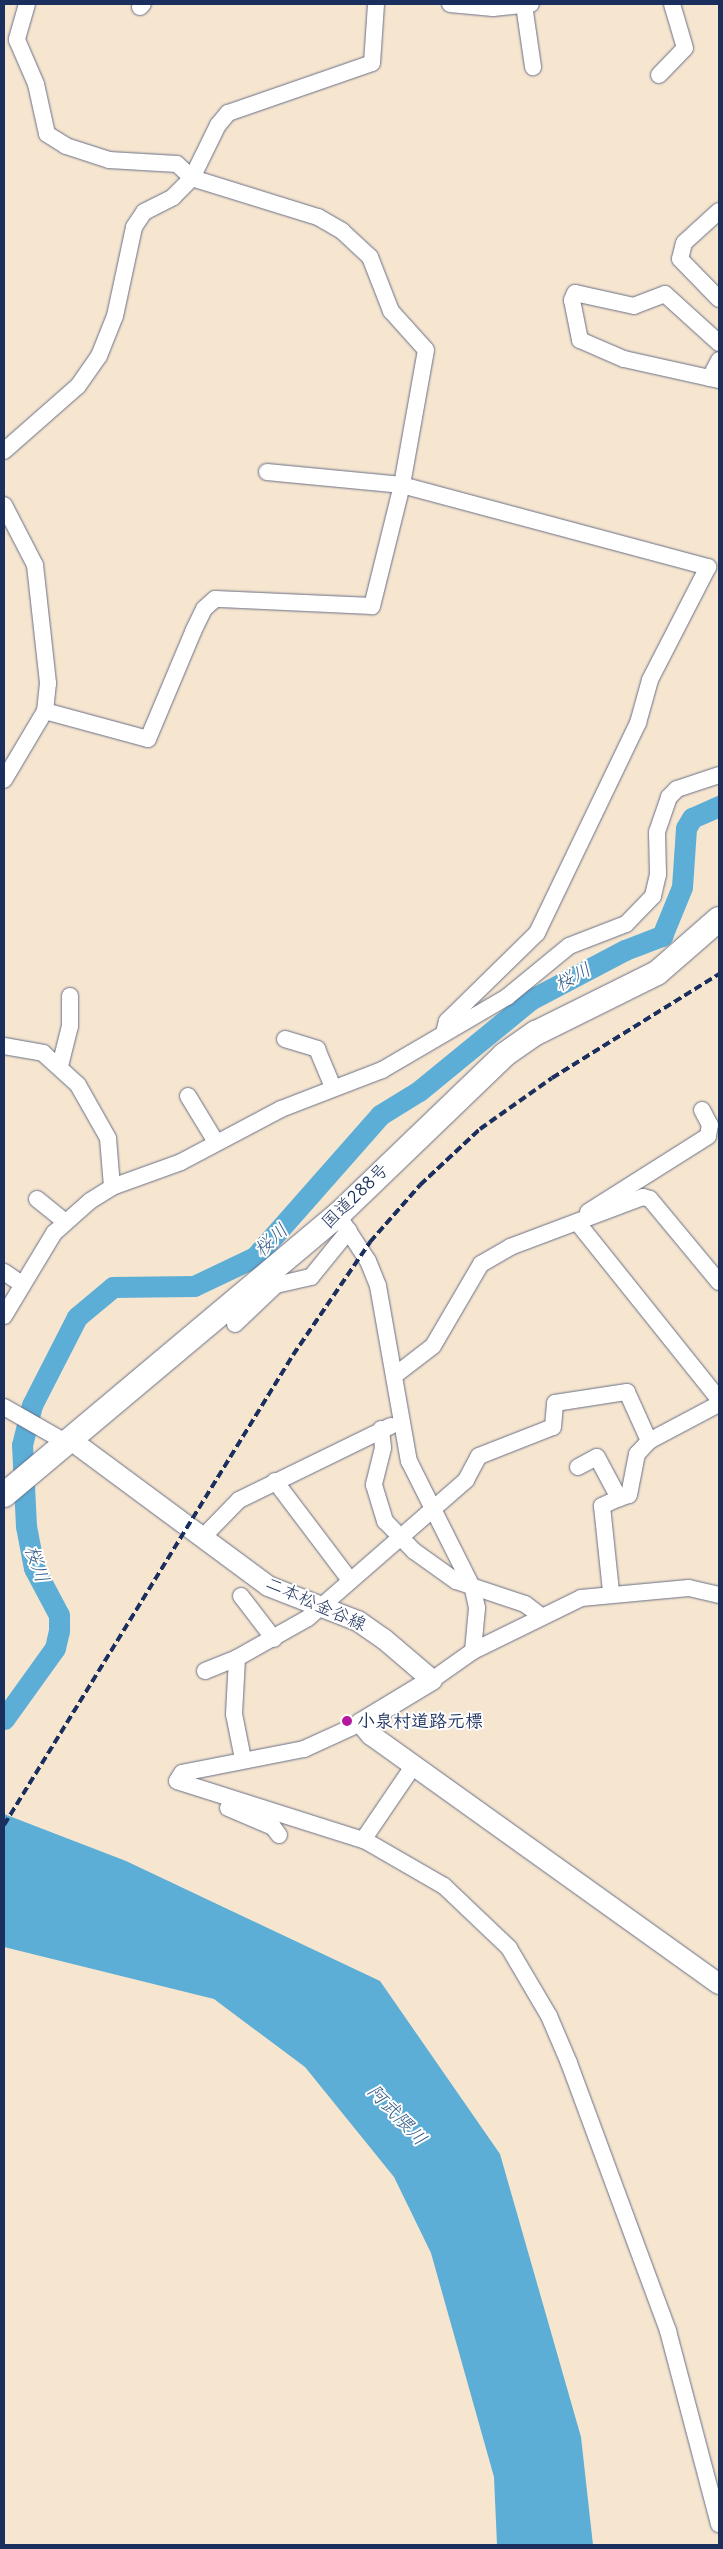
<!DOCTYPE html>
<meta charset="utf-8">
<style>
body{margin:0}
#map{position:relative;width:723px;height:2549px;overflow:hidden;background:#f6e5cf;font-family:Delius,"Klee One",sans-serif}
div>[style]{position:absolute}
.water>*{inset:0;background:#5caed7}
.river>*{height:21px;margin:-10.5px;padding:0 10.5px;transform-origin:10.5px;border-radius:10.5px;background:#5caed7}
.roads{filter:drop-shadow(0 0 1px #686f86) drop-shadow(0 0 1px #686f86)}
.minor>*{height:16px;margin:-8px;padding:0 8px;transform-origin:8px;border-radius:8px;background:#fff}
.major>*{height:20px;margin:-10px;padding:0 10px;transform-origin:10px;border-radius:10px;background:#fff}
.highway>*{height:24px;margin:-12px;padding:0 12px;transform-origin:12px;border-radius:12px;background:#fff}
.rail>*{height:4px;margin-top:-2px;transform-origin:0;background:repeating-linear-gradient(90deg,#1b2f5e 0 8px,transparent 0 12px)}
.dots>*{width:14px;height:14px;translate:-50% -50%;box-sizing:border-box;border:2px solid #fff;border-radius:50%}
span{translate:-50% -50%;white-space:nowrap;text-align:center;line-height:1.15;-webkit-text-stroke:4px #fff;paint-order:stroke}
.street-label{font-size:18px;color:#1b2f5e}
.poi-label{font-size:18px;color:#1b2f5e;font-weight:700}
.left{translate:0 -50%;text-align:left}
.water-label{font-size:19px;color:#325b88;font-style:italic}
.frame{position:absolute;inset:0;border:5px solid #1b2f5e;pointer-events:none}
</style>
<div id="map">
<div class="water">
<div style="clip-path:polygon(4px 1814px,126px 1861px,380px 1981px,500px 2154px,581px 2437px,593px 2545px,497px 2545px,494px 2477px,431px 2253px,394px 2177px,305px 2067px,214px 1999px,4px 1947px)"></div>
</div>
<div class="river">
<div style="left:4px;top:1719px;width:87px;rotate:-54.3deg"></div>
<div style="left:55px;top:1648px;width:17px;rotate:-77deg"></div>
<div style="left:59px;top:1631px;width:16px;rotate:-90deg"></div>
<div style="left:59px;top:1615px;width:53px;rotate:-118deg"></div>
<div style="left:34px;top:1568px;width:43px;rotate:-100.8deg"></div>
<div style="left:26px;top:1526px;width:81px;rotate:-92.8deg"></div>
<div style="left:22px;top:1445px;width:41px;rotate:-76deg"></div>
<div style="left:32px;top:1405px;width:99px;rotate:-62.9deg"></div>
<div style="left:77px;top:1317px;width:47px;rotate:-39.8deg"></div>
<div style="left:113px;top:1287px;width:81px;rotate:-0.7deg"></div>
<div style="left:194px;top:1286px;width:68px;rotate:-25.4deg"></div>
<div style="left:255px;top:1257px;width:189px;rotate:-48.6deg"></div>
<div style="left:380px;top:1115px;width:46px;rotate:-31.6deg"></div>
<div style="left:419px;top:1091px;width:144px;rotate:-39.3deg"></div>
<div style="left:530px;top:1000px;width:107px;rotate:-27.8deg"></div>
<div style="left:625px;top:950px;width:40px;rotate:-21deg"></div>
<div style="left:662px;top:936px;width:53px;rotate:-67.8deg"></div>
<div style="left:682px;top:887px;width:59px;rotate:-86.1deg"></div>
<div style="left:686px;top:828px;width:12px;rotate:-59deg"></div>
<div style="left:692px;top:818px;width:30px;rotate:-24deg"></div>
</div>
<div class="roads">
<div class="minor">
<div style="left:27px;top:4px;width:37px;rotate:106deg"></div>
<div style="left:17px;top:40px;width:48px;rotate:66.6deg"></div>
<div style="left:36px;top:84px;width:51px;rotate:77.6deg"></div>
<div style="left:47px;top:134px;width:22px;rotate:32deg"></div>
<div style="left:66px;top:146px;width:45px;rotate:18deg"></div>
<div style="left:109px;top:160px;width:68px;rotate:3.4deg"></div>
<div style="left:177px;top:164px;width:21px;rotate:43deg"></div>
<div style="left:192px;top:178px;width:59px;rotate:-63.9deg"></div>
<div style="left:218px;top:125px;width:16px;rotate:-50deg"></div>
<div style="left:228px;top:113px;width:152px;rotate:-19.1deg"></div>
<div style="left:372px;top:63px;width:59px;rotate:-86.1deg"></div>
<div style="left:450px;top:4px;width:43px;rotate:5.3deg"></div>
<div style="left:493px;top:8px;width:38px;rotate:-6deg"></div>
<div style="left:524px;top:5px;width:63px;rotate:81.7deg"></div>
<div style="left:140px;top:7px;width:4px;rotate:-45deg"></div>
<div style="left:659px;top:75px;width:37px;rotate:-46deg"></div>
<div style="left:685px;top:48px;width:46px;rotate:-106.5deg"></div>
<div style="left:719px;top:211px;width:47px;rotate:137.6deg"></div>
<div style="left:684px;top:243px;width:16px;rotate:104deg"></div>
<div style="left:680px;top:259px;width:56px;rotate:45.7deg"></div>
<div style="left:719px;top:343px;width:73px;rotate:-137.8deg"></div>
<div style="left:665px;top:294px;width:33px;rotate:159deg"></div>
<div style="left:634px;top:306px;width:60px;rotate:-167.6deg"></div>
<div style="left:575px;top:293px;width:8px;rotate:113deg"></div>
<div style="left:572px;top:300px;width:41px;rotate:78.7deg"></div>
<div style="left:580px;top:340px;width:48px;rotate:23.4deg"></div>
<div style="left:624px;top:359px;width:97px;rotate:12.5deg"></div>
<div style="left:710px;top:378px;width:20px;rotate:-63deg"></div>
<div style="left:4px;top:451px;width:98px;rotate:-41.3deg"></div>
<div style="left:78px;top:386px;width:37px;rotate:-55deg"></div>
<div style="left:99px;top:356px;width:43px;rotate:-68.2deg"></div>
<div style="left:115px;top:316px;width:91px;rotate:-77.9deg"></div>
<div style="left:134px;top:227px;width:18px;rotate:-56deg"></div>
<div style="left:144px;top:212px;width:33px;rotate:-27deg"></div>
<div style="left:173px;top:197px;width:27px;rotate:-45deg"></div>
<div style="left:192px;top:178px;width:132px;rotate:17.2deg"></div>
<div style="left:318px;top:217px;width:28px;rotate:30deg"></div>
<div style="left:342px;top:231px;width:38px;rotate:43deg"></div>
<div style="left:370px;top:257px;width:58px;rotate:68.7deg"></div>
<div style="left:391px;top:311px;width:52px;rotate:48.1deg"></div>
<div style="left:426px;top:350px;width:137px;rotate:100.1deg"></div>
<div style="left:402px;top:485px;width:125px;rotate:103.9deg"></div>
<div style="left:372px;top:606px;width:157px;rotate:-177.4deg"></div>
<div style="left:215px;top:599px;width:15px;rotate:138deg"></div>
<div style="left:204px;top:609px;width:25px;rotate:116deg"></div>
<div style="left:193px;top:632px;width:116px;rotate:112.8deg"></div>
<div style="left:148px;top:739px;width:107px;rotate:-164.8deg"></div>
<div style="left:267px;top:472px;width:136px;rotate:5.5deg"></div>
<div style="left:402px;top:485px;width:317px;rotate:15deg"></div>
<div style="left:708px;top:567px;width:127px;rotate:117.2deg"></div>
<div style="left:650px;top:680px;width:45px;rotate:105.6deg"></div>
<div style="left:638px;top:723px;width:233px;rotate:115.7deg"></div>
<div style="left:537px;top:933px;width:126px;rotate:135.6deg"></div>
<div style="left:447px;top:1021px;width:12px;rotate:104deg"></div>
<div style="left:4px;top:505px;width:68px;rotate:62.7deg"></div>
<div style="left:35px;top:565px;width:119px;rotate:83.7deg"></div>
<div style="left:48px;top:683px;width:28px;rotate:96deg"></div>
<div style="left:45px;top:711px;width:80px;rotate:120.7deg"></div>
<div style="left:285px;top:1039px;width:34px;rotate:17deg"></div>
<div style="left:317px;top:1049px;width:41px;rotate:67.2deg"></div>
<div style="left:4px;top:1046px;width:40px;rotate:10deg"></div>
<div style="left:43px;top:1053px;width:47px;rotate:42.4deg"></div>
<div style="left:78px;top:1085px;width:61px;rotate:60.5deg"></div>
<div style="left:108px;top:1138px;width:49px;rotate:85.3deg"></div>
<div style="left:60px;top:1066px;width:41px;rotate:-76deg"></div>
<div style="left:70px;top:1026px;width:30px;rotate:-90deg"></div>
<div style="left:188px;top:1096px;width:54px;rotate:58.7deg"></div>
<div style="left:37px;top:1199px;width:36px;rotate:39deg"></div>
<div style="left:588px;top:1212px;width:142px;rotate:-32.3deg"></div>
<div style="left:708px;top:1136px;width:11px;rotate:-80deg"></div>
<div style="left:710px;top:1125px;width:17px;rotate:-118deg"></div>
<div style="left:338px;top:1215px;width:55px;rotate:56.9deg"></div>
<div style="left:368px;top:1261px;width:27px;rotate:68deg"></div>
<div style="left:378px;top:1286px;width:178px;rotate:80deg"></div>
<div style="left:409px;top:1461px;width:143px;rotate:63.4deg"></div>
<div style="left:473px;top:1589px;width:19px;rotate:78deg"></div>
<div style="left:477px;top:1608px;width:43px;rotate:95.3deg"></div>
<div style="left:577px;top:1222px;width:227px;rotate:51.3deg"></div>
<div style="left:4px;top:1272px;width:22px;rotate:34deg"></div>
<div style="left:4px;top:1316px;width:97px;rotate:-58.9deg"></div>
<div style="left:54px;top:1233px;width:48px;rotate:-41.6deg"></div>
<div style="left:90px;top:1201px;width:26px;rotate:-32deg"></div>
<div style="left:112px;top:1187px;width:73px;rotate:-19.9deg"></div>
<div style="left:181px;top:1162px;width:113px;rotate:-27.9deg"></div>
<div style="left:281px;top:1109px;width:108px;rotate:-21.1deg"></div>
<div style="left:382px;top:1070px;width:145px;rotate:-30.3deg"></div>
<div style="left:507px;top:997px;width:80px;rotate:-39.4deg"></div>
<div style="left:569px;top:946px;width:61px;rotate:-21.1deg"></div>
<div style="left:626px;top:924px;width:39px;rotate:-46deg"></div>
<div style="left:653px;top:896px;width:23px;rotate:-77deg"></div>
<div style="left:658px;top:874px;width:42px;rotate:-91.4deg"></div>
<div style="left:657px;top:832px;width:37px;rotate:-71deg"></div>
<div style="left:669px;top:797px;width:11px;rotate:-45deg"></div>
<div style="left:677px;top:789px;width:44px;rotate:-18.4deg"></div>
<div style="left:235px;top:1324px;width:57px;rotate:-43.6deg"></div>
<div style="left:276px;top:1285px;width:36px;rotate:-13deg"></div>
<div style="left:311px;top:1277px;width:60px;rotate:-51deg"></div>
<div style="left:394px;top:1376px;width:49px;rotate:-37.6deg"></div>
<div style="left:433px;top:1346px;width:95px;rotate:-59.7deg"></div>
<div style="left:481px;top:1264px;width:34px;rotate:-30deg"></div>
<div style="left:510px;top:1247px;width:142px;rotate:-20.6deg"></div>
<div style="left:643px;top:1197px;width:7px;rotate:16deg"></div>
<div style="left:650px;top:1199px;width:108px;rotate:50.3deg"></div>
<div style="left:4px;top:1407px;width:64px;rotate:29.7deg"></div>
<div style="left:60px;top:1439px;width:11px;rotate:5deg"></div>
<div style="left:381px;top:1429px;width:19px;rotate:84deg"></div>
<div style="left:383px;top:1448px;width:38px;rotate:104deg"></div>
<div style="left:374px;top:1485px;width:38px;rotate:73deg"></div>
<div style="left:385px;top:1521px;width:42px;rotate:46deg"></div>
<div style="left:414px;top:1551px;width:52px;rotate:35.5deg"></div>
<div style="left:456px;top:1581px;width:73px;rotate:18.4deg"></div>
<div style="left:525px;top:1604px;width:21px;rotate:37deg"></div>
<div style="left:578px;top:1467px;width:21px;rotate:-28deg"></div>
<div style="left:597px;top:1457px;width:47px;rotate:61.8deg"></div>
<div style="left:619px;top:1498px;width:19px;rotate:155deg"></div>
<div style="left:602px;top:1506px;width:86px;rotate:84deg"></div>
<div style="left:275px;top:1481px;width:124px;rotate:52.9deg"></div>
<div style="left:619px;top:1498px;width:10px;rotate:-17deg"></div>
<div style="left:629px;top:1495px;width:42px;rotate:-79deg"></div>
<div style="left:637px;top:1454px;width:18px;rotate:-47deg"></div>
<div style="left:649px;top:1441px;width:79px;rotate:-27.9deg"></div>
<div style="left:203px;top:1537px;width:52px;rotate:-45.8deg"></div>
<div style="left:239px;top:1500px;width:169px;rotate:-26deg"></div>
<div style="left:241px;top:1596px;width:54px;rotate:52.5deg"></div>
<div style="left:205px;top:1671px;width:35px;rotate:-22deg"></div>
<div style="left:432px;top:1680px;width:50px;rotate:-35.3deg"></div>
<div style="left:473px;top:1651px;width:120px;rotate:-26.1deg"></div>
<div style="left:581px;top:1598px;width:108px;rotate:-5.3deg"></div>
<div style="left:689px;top:1588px;width:31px;rotate:13deg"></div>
<div style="left:361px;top:1723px;width:63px;rotate:155.5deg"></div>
<div style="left:304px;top:1749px;width:124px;rotate:168.9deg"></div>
<div style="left:182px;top:1773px;width:9px;rotate:122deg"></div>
<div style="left:177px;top:1781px;width:198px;rotate:17.6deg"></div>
<div style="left:366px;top:1841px;width:90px;rotate:30deg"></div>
<div style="left:444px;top:1886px;width:90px;rotate:43.6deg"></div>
<div style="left:509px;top:1948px;width:79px;rotate:59.5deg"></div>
<div style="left:549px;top:2016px;width:51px;rotate:66.9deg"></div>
<div style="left:569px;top:2063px;width:286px;rotate:69.7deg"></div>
<div style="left:668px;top:2331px;width:200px;rotate:75.2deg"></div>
<div style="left:243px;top:1759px;width:46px;rotate:-101.3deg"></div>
<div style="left:234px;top:1714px;width:56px;rotate:-86.9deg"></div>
<div style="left:237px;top:1658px;width:81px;rotate:-29.4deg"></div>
<div style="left:308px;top:1618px;width:210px;rotate:-41.1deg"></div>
<div style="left:466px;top:1480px;width:27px;rotate:-62deg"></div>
<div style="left:479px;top:1456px;width:79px;rotate:-21.4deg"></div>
<div style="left:553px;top:1427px;width:24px;rotate:-85deg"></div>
<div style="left:555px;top:1403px;width:73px;rotate:-8.7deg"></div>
<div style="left:627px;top:1392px;width:54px;rotate:65.8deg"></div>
<div style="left:228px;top:1808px;width:49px;rotate:22.9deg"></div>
<div style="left:273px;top:1827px;width:10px;rotate:53deg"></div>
<div style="left:363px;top:1840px;width:91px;rotate:-55.8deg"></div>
</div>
<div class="major">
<div style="left:71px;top:1440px;width:245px;rotate:36.5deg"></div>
<div style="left:268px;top:1586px;width:97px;rotate:21.3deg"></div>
<div style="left:358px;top:1621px;width:32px;rotate:35deg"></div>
<div style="left:384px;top:1639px;width:63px;rotate:40.5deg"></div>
<div style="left:432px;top:1680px;width:83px;rotate:148.8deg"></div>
<div style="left:361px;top:1723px;width:16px;rotate:50deg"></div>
<div style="left:371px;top:1735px;width:428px;rotate:35.6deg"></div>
</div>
<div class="highway">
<div style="left:4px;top:1495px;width:436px;rotate:-40deg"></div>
<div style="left:338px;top:1215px;width:231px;rotate:-43.9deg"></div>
<div style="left:504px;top:1055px;width:39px;rotate:-35deg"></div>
<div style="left:536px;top:1033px;width:135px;rotate:-26.4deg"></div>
<div style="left:657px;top:973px;width:82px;rotate:-41.1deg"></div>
</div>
</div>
<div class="rail">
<div style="left:4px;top:1825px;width:552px;rotate:-58.41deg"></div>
<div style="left:293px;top:1355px;width:137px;rotate:-55.7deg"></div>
<div style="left:370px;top:1242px;width:76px;rotate:-48.7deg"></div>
<div style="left:420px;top:1185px;width:82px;rotate:-43deg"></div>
<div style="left:480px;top:1129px;width:88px;rotate:-35.3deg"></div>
<div style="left:552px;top:1078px;width:197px;rotate:-31.9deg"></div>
</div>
<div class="dots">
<div style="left:347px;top:1721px;background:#b5179e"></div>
</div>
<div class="street-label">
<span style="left:355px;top:1196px;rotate:-44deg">国道288号</span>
<span style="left:316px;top:1604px;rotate:24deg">二本松金谷線</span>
</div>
<div class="poi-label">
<span class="left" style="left:357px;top:1721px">小泉村道路元標</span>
</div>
<div class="water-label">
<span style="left:573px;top:977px;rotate:-28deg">桜川</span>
<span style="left:271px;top:1240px;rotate:-43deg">桜川</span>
<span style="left:37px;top:1564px;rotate:71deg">桜川</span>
<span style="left:397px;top:2115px;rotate:46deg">阿武隈川</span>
</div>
<div class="frame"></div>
</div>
